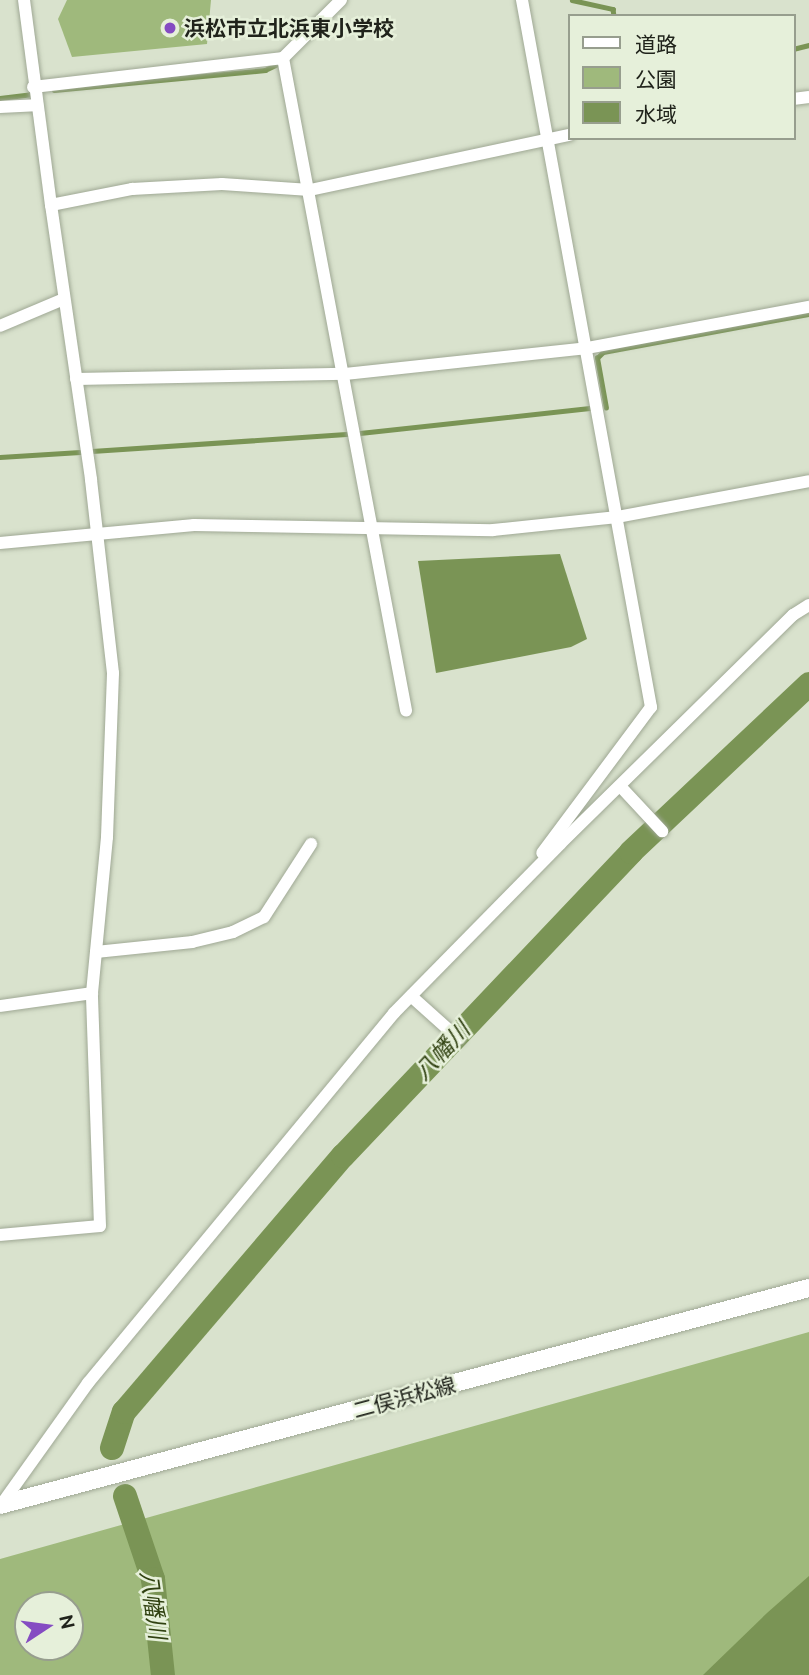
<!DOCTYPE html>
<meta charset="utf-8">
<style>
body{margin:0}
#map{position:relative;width:809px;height:1675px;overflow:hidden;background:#d9e2cd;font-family:Ubuntu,"Noto Sans JP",sans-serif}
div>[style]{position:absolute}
.green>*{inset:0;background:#9fb97c}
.water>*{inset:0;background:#7a9455}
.stream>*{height:4.5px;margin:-2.25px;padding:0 2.25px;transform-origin:2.25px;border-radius:2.25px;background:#7a9455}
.river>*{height:24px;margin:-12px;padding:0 12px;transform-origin:12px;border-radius:12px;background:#7a9455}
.roads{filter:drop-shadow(0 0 2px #9fa894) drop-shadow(0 0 2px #9fa894)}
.minor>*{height:12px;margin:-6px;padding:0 6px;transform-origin:6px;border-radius:6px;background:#fff}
.secondary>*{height:18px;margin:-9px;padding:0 9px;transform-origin:9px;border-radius:9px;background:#fff}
.dots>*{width:19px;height:19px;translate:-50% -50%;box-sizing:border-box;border:4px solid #e6f0da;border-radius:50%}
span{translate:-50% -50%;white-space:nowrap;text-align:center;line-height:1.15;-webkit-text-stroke:5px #e6f0da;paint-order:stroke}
.poi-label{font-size:21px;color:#20231b;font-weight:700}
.left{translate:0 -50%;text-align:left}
.street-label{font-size:21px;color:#20231b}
.water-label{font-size:23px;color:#304111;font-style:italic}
.legend{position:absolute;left:568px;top:14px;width:228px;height:126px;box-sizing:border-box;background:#e6f0da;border:2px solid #979e8e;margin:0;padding:9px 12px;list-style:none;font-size:21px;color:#20231b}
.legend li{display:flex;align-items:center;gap:14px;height:35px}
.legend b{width:35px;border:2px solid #979e8e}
.north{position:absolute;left:14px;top:1591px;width:70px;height:70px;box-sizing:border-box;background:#e6f0da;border:2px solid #979e8e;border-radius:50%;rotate:77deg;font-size:19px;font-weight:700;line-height:28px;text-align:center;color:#20231b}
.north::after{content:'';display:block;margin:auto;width:24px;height:32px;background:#854cc2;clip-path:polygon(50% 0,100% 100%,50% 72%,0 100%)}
</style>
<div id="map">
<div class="green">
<div style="clip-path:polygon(67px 0,211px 0,207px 44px,72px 57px,58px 19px)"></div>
<div style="clip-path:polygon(evenodd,809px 1332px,809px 1585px,709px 1675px,0 1675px,0 1559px,809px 1332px,28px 1605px,70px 1605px,70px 1647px,28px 1647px,28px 1605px)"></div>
</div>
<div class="water">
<div style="clip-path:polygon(560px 554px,587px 639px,571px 647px,436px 673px,418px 561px)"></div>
<div style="clip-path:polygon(809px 1576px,809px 1675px,703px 1675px,767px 1613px)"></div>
</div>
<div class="stream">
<div style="left:572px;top:0;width:42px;rotate:12.4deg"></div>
<div style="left:613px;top:9px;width:7px;rotate:82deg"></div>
<div style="left:793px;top:49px;width:16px;rotate:-14deg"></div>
<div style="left:54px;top:90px;width:212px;rotate:-5.4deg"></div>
<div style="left:265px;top:70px;width:14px;rotate:-25deg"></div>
<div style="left:0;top:98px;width:35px;rotate:-7deg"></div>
<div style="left:606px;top:408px;width:51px;rotate:-100.2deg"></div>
<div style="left:597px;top:358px;width:8px;rotate:-45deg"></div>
<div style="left:603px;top:352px;width:209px;rotate:-10.5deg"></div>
<div style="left:360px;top:433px;width:233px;rotate:-6.2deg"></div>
<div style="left:92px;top:451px;width:258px;rotate:-3.8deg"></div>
<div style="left:0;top:457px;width:80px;rotate:-3.6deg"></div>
</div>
<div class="river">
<div style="left:112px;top:1448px;width:38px;rotate:-72deg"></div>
<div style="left:124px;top:1412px;width:337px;rotate:-49.5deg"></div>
<div style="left:343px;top:1156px;width:419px;rotate:-46.5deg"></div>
<div style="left:631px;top:852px;width:245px;rotate:-43.3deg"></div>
<div style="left:125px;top:1496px;width:88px;rotate:71.4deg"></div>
<div style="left:153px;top:1579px;width:97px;rotate:84.1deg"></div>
</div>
<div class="roads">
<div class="minor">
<div style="left:24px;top:0;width:207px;rotate:82.5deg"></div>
<div style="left:341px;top:0;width:82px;rotate:135deg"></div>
<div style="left:283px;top:58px;width:664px;rotate:79.32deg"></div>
<div style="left:522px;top:0;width:719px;rotate:79.66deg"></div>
<div style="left:651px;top:707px;width:182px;rotate:126.7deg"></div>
<div style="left:33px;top:87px;width:252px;rotate:-6.6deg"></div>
<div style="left:793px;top:99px;width:16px;rotate:-7deg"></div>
<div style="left:0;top:107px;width:35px;rotate:-3deg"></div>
<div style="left:0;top:326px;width:69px;rotate:-22.9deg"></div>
<div style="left:76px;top:379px;width:269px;rotate:-1.1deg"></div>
<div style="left:345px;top:374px;width:243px;rotate:-6.1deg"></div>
<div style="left:587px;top:348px;width:226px;rotate:-10.5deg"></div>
<div style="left:0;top:543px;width:195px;rotate:-5.3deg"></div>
<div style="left:194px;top:525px;width:299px;rotate:1deg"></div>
<div style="left:493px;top:530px;width:125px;rotate:-6deg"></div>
<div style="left:617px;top:517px;width:195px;rotate:-10.6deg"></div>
<div style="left:620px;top:786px;width:62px;rotate:47deg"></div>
<div style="left:96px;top:952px;width:97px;rotate:-5.9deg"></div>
<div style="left:192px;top:942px;width:42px;rotate:-13.7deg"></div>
<div style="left:233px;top:932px;width:34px;rotate:-26deg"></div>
<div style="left:264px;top:917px;width:87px;rotate:-57.2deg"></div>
<div style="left:411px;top:996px;width:64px;rotate:41.9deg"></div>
<div style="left:0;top:1006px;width:93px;rotate:-8deg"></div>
<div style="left:0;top:1235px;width:100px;rotate:-5.1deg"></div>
<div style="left:100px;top:1226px;width:233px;rotate:-92deg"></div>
<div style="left:92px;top:993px;width:157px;rotate:-84.5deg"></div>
<div style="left:107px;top:837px;width:164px;rotate:-87.9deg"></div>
<div style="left:113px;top:673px;width:195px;rotate:-96.5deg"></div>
<div style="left:91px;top:479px;width:277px;rotate:-98.3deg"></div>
<div style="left:51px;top:205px;width:83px;rotate:-11.2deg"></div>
<div style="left:132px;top:189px;width:90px;rotate:-3.2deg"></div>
<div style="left:222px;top:184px;width:88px;rotate:3.9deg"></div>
<div style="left:310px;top:190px;width:265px;rotate:-12deg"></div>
<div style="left:1px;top:1505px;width:150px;rotate:-54.5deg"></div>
<div style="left:88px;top:1383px;width:480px;rotate:-50.4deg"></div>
<div style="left:394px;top:1013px;width:237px;rotate:-45.5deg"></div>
<div style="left:560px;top:844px;width:327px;rotate:-44.5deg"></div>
<div style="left:793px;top:615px;width:19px;rotate:-32deg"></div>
</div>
<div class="secondary">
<div style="left:0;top:1505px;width:838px;rotate:-15.02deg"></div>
</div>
</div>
<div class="dots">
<div style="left:170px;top:28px;background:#854cc2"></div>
</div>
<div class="poi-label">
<span class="left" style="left:184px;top:28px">浜松市立北浜東小学校</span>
</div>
<div class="street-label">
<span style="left:404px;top:1397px;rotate:-15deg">二俣浜松線</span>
</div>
<div class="water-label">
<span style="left:442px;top:1051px;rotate:-47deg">八幡川</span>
<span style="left:153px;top:1605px;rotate:82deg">八幡川</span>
</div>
<ul class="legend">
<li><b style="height:9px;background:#fff"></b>道路</li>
<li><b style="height:19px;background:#9fb97c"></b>公園</li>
<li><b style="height:19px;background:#7a9455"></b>水域</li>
</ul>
<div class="north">N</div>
</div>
